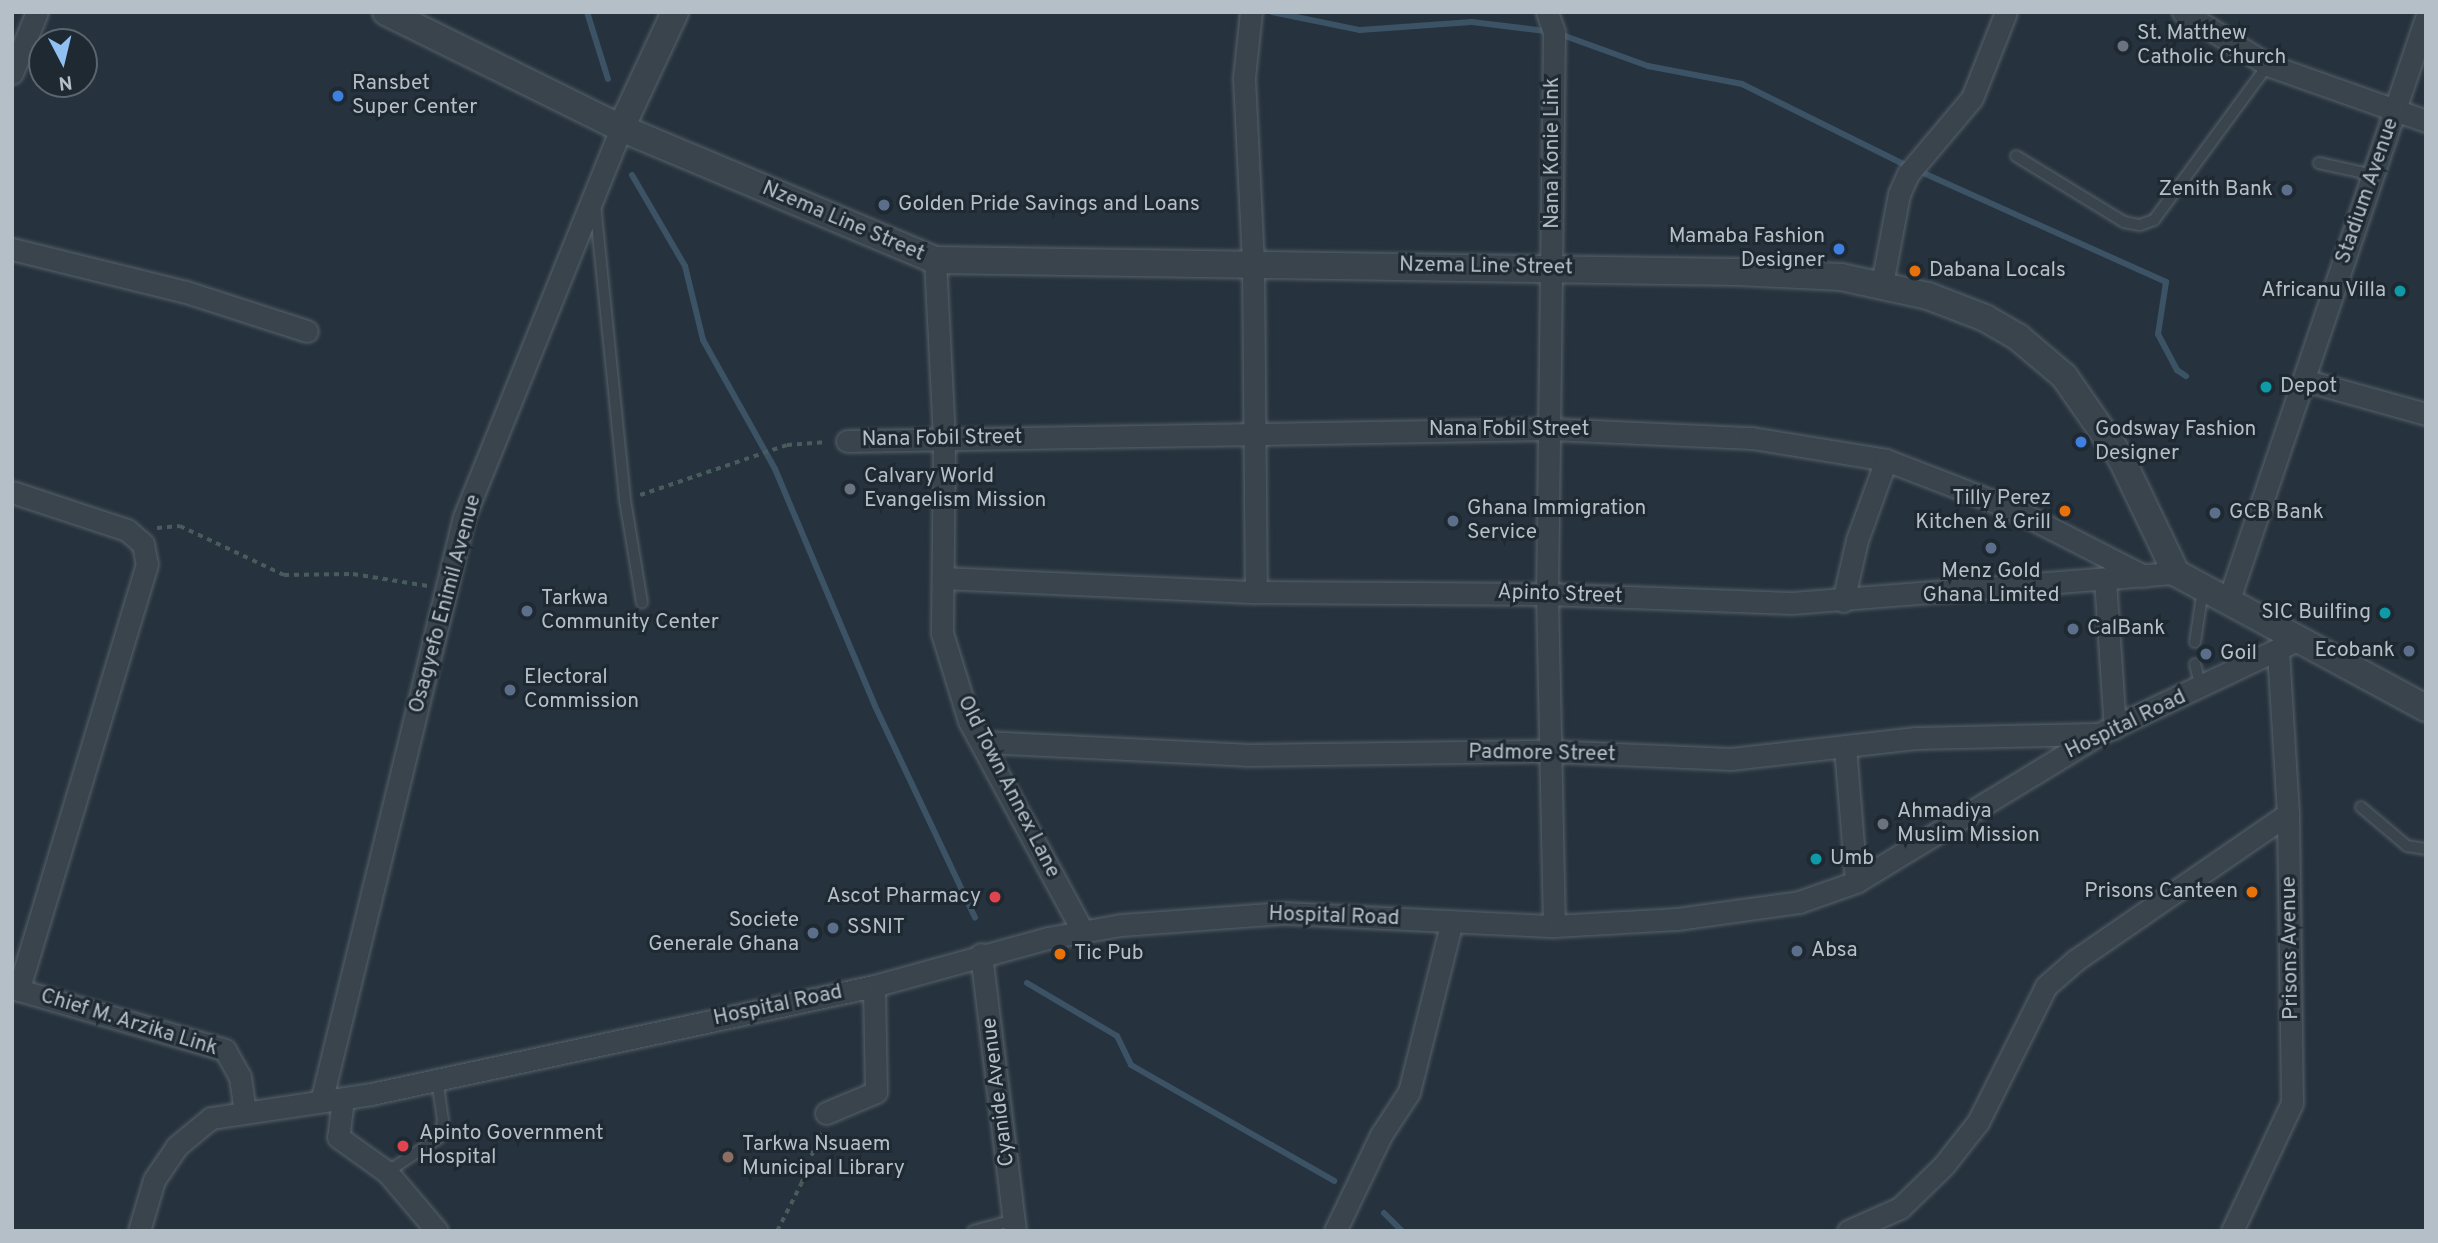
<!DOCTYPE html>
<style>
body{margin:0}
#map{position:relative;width:2438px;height:1243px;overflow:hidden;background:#26323d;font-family:Overpass,sans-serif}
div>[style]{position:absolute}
.stream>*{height:6px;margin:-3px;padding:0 3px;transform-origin:3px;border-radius:3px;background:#3c5265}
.path>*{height:3.5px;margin-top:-1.75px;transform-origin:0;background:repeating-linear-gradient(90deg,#485c5c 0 5px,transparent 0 10px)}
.roads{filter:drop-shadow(0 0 2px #57626b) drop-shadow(0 0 2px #57626b)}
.service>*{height:10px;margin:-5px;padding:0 5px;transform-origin:5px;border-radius:5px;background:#39444d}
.minor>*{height:21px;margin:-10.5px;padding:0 10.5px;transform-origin:10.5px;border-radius:10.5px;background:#39444d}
.tertiary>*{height:26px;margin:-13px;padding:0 13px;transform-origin:13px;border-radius:13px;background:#39444d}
.dots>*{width:19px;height:19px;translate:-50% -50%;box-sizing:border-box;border:4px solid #1e2932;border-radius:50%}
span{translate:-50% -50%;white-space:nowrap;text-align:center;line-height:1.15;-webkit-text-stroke:6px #1e2932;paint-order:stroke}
.poi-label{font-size:21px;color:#b5bfc8}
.left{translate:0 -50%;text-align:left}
.right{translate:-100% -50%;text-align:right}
.street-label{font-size:21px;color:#b5bfc8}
.frame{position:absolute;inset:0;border:14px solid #b5bfc8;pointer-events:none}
.north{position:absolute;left:28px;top:28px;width:70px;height:70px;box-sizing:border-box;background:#1e2932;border:2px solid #5a656e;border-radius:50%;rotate:173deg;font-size:19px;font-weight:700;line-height:28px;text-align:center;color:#b5bfc8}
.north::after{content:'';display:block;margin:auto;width:24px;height:32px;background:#90c1f2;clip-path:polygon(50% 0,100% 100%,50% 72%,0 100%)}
</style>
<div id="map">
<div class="stream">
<div style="left:587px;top:12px;width:70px;rotate:72.6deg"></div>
<div style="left:1272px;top:12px;width:90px;rotate:11.6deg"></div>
<div style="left:1360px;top:30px;width:112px;rotate:-4.1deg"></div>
<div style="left:1472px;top:22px;width:83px;rotate:7deg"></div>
<div style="left:1554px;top:32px;width:100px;rotate:19.9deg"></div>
<div style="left:1648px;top:66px;width:96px;rotate:10.8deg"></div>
<div style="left:1742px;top:84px;width:175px;rotate:26.4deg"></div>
<div style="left:1899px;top:162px;width:293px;rotate:24.2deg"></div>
<div style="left:2166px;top:282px;width:53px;rotate:98.7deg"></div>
<div style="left:2158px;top:334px;width:41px;rotate:62.2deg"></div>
<div style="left:2177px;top:370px;width:11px;rotate:34deg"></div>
<div style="left:632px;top:175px;width:105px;rotate:59.8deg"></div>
<div style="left:685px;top:266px;width:76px;rotate:76.3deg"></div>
<div style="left:703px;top:340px;width:148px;rotate:60.8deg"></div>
<div style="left:775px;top:469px;width:257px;rotate:67.1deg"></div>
<div style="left:875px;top:706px;width:234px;rotate:64.7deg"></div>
<div style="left:1027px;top:983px;width:104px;rotate:30.5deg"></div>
<div style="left:1117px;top:1036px;width:32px;rotate:64deg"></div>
<div style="left:1131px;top:1065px;width:234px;rotate:29.7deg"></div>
<div style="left:1384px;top:1213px;width:25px;rotate:45deg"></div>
</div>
<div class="path">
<div style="left:640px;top:495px;width:155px;rotate:-18.8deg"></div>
<div style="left:787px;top:445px;width:40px;rotate:-4.3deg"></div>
<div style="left:157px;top:528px;width:23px;rotate:-5deg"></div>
<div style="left:180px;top:526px;width:115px;rotate:25.2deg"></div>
<div style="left:284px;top:575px;width:69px;rotate:-0.8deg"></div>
<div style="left:353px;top:574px;width:76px;rotate:9.1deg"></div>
<div style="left:777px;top:1231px;width:53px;rotate:-62.9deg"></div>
<div style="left:801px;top:1184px;width:55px;rotate:-69.9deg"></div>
</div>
<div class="roads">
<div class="service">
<div style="left:2016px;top:156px;width:127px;rotate:31.4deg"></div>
<div style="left:2124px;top:222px;width:16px;rotate:11deg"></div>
<div style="left:2140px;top:225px;width:15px;rotate:-20deg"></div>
<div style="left:2154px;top:220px;width:192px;rotate:-53.7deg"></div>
<div style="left:2319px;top:163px;width:55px;rotate:12.5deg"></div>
<div style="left:595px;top:204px;width:298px;rotate:84.2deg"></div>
<div style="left:625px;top:500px;width:104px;rotate:80.6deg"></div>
<div style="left:2195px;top:642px;width:54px;rotate:-81.4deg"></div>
<div style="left:2195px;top:664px;width:25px;rotate:76deg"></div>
<div style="left:2361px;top:807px;width:60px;rotate:40.3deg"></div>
<div style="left:2407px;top:846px;width:19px;rotate:9deg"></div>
<div style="left:387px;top:1172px;width:64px;rotate:-33.4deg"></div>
<div style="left:440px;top:1137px;width:17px;rotate:-80deg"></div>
<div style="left:443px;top:1120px;width:40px;rotate:-98.5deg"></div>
<div style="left:973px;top:1231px;width:42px;rotate:-15deg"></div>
</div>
<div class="minor">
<div style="left:1251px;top:12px;width:66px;rotate:96.1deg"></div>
<div style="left:1244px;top:78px;width:185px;rotate:87.2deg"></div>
<div style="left:1253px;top:263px;width:329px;rotate:89.5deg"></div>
<div style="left:1547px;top:12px;width:21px;rotate:71deg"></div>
<div style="left:1554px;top:32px;width:562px;rotate:90.71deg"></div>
<div style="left:1547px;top:594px;width:332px;rotate:88.8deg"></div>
<div style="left:2183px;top:12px;width:100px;rotate:31.9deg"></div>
<div style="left:2268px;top:65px;width:168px;rotate:19.5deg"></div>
<div style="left:12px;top:73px;width:66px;rotate:-67.7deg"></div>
<div style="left:12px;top:249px;width:179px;rotate:13.9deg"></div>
<div style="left:186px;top:292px;width:127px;rotate:17.9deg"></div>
<div style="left:935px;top:260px;width:180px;rotate:87.1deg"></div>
<div style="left:944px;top:440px;width:193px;rotate:90.6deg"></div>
<div style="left:942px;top:633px;width:92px;rotate:72.9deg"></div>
<div style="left:969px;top:721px;width:240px;rotate:61.6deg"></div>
<div style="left:1882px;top:284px;width:92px;rotate:-79.3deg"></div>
<div style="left:1899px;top:194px;width:22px;rotate:-66deg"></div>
<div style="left:1908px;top:174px;width:99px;rotate:-49.9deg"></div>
<div style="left:1972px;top:98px;width:92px;rotate:-68.4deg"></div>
<div style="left:2304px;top:380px;width:127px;rotate:15.6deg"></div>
<div style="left:847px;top:441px;width:704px;rotate:-0.98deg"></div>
<div style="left:1551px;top:429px;width:201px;rotate:2.6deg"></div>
<div style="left:1752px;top:438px;width:136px;rotate:9.3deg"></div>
<div style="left:1886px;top:460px;width:136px;rotate:21.1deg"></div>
<div style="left:2013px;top:509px;width:147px;rotate:27.1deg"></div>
<div style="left:12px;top:492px;width:121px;rotate:18.3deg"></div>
<div style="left:127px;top:530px;width:21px;rotate:41deg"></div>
<div style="left:143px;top:544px;width:20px;rotate:79deg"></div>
<div style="left:147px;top:564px;width:445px;rotate:106.8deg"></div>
<div style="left:943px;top:578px;width:313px;rotate:2.6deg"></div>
<div style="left:1256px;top:592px;width:291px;rotate:0.4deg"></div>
<div style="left:1547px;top:594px;width:245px;rotate:2.1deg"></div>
<div style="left:1792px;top:603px;width:385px;rotate:-4.5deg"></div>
<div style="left:2105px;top:579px;width:149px;rotate:86.2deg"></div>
<div style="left:1843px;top:601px;width:63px;rotate:-77.1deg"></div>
<div style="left:1857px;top:540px;width:85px;rotate:-70.1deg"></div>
<div style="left:2228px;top:602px;width:617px;rotate:-71.27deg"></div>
<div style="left:984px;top:742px;width:262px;rotate:2.8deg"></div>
<div style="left:1246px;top:755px;width:302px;rotate:-0.8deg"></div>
<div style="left:1548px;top:751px;width:183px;rotate:2.5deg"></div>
<div style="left:1731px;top:759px;width:186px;rotate:-6.5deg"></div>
<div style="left:1916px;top:738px;width:180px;rotate:-1.3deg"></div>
<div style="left:1845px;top:747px;width:135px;rotate:85.3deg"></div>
<div style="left:981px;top:954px;width:279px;rotate:83deg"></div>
<div style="left:12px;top:988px;width:222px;rotate:16.2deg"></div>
<div style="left:225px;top:1050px;width:31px;rotate:61deg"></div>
<div style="left:240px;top:1077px;width:35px;rotate:82deg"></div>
<div style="left:322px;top:1098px;width:598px;rotate:-76.27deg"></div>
<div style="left:464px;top:517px;width:419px;rotate:-68deg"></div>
<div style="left:343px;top:1099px;width:38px;rotate:97deg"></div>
<div style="left:338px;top:1137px;width:60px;rotate:35.5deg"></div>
<div style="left:387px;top:1172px;width:77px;rotate:49.7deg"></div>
<div style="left:826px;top:1113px;width:54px;rotate:-22.8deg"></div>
<div style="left:876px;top:1092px;width:106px;rotate:-91.1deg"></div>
<div style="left:139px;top:1231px;width:53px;rotate:-73.6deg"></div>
<div style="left:154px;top:1180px;width:41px;rotate:-55.9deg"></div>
<div style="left:177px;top:1146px;width:44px;rotate:-39.5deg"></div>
<div style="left:211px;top:1118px;width:162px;rotate:-8.5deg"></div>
<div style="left:371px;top:1094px;width:514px;rotate:-12.12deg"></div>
<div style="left:874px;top:986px;width:180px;rotate:-15.4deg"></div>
<div style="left:1048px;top:938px;width:74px;rotate:-10.1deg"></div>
<div style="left:1121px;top:925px;width:163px;rotate:-4.2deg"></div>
<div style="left:1284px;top:913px;width:270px;rotate:2.8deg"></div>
<div style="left:1554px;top:926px;width:123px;rotate:-3.3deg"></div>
<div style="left:1677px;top:919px;width:123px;rotate:-7.9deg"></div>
<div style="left:1799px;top:902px;width:60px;rotate:-19.3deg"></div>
<div style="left:1856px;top:882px;width:285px;rotate:-31.3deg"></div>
<div style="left:2099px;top:734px;width:221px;rotate:-25.4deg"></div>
<div style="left:1335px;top:1231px;width:106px;rotate:-64.4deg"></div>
<div style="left:1381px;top:1135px;width:51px;rotate:-56.9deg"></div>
<div style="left:1409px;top:1092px;width:176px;rotate:-75.9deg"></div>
<div style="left:1848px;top:1231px;width:57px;rotate:-23.9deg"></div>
<div style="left:1900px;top:1208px;width:62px;rotate:-44.3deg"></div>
<div style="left:1944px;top:1165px;width:55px;rotate:-51.7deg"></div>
<div style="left:1978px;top:1122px;width:152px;rotate:-63.4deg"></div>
<div style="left:2046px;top:986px;width:40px;rotate:-41deg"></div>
<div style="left:2076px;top:960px;width:257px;rotate:-34.6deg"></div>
<div style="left:2232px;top:1231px;width:141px;rotate:-64.9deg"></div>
<div style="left:2292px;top:1103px;width:289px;rotate:-90.8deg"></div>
<div style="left:2288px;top:814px;width:162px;rotate:-93.5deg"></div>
</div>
<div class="tertiary">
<div style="left:386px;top:12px;width:262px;rotate:26.3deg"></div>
<div style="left:621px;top:128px;width:341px;rotate:22.8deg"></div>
<div style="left:935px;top:260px;width:802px;rotate:0.86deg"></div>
<div style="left:1737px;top:272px;width:104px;rotate:2.8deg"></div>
<div style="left:1841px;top:277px;width:89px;rotate:12.3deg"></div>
<div style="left:1928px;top:296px;width:61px;rotate:21.1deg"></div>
<div style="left:1985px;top:318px;width:39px;rotate:30deg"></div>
<div style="left:2019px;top:338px;width:59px;rotate:40.2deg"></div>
<div style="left:2064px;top:376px;width:100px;rotate:55.2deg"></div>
<div style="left:2121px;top:458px;width:127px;rotate:64.4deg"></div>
<div style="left:2176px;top:573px;width:284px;rotate:28.4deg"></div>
<div style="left:621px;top:128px;width:128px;rotate:-65deg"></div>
</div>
</div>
<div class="dots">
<div style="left:2123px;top:46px;background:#6b7280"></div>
<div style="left:338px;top:96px;background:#3f7fe0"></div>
<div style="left:2287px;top:190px;background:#5c6f8a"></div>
<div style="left:884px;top:205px;background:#5c6f8a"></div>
<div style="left:1839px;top:249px;background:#3f7fe0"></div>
<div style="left:1915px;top:271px;background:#e8710a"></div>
<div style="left:2400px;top:291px;background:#0f9aa8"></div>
<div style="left:2266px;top:387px;background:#0f9aa8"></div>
<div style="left:2081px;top:442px;background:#3f7fe0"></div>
<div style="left:850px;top:489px;background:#6b7280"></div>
<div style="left:2065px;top:511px;background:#e8710a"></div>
<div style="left:2215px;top:513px;background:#5c6f8a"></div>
<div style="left:1453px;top:521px;background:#5c6f8a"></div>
<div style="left:1991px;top:548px;background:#5c6f8a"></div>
<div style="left:527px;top:611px;background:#5c6f8a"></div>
<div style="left:2385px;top:613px;background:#0f9aa8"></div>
<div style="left:2073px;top:629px;background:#5c6f8a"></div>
<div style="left:2409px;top:651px;background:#5c6f8a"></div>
<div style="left:2206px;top:654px;background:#5c6f8a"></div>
<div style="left:510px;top:690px;background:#5c6f8a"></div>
<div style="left:1883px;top:824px;background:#6b7280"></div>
<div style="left:1816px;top:859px;background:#0f9aa8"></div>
<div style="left:2252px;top:892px;background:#e8710a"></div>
<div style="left:995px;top:897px;background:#e0444e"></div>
<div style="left:833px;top:928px;background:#5c6f8a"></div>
<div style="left:813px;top:933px;background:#5c6f8a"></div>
<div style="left:1797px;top:951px;background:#5c6f8a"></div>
<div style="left:1060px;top:954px;background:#e8710a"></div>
<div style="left:403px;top:1146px;background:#e0444e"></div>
<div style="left:728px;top:1157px;background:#8d6e63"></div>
</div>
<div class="poi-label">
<span class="left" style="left:2137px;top:46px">St. Matthew<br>Catholic Church</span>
<span class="left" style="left:352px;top:96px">Ransbet<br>Super Center</span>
<span class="right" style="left:2273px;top:190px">Zenith Bank</span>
<span class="left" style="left:898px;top:205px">Golden Pride Savings and Loans</span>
<span class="right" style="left:1825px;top:249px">Mamaba Fashion<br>Designer</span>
<span class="left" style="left:1929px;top:271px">Dabana Locals</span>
<span class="right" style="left:2386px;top:291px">Africanu Villa</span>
<span class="left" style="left:2280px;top:387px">Depot</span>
<span class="left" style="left:2095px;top:442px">Godsway Fashion<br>Designer</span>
<span class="left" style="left:864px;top:489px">Calvary World<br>Evangelism Mission</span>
<span class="right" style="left:2051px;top:511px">Tilly Perez<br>Kitchen &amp; Grill</span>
<span class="left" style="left:1467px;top:521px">Ghana Immigration<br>Service</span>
<span class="left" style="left:2229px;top:513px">GCB Bank</span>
<span style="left:1991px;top:584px">Menz Gold<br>Ghana Limited</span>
<span class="left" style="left:541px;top:611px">Tarkwa<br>Community Center</span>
<span class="right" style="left:2371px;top:613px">SIC Builfing</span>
<span class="left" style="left:2087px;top:629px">CalBank</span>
<span class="right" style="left:2395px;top:651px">Ecobank</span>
<span class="left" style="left:2220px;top:654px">Goil</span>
<span class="left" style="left:524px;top:690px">Electoral<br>Commission</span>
<span class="left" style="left:1897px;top:824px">Ahmadiya<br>Muslim Mission</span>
<span class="left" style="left:1830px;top:859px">Umb</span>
<span class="right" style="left:2238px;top:892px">Prisons Canteen</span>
<span class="right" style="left:981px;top:897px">Ascot Pharmacy</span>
<span class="right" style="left:799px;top:933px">Societe<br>Generale Ghana</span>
<span class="left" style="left:847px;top:928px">SSNIT</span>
<span class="left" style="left:1811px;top:951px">Absa</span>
<span class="left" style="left:1074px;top:954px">Tic Pub</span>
<span class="left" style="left:419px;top:1146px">Apinto Government<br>Hospital</span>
<span class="left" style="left:742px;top:1157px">Tarkwa Nsuaem<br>Municipal Library</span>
</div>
<div class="street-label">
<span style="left:1553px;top:153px;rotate:-90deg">Nana Konie Link</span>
<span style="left:2368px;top:191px;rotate:-71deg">Stadium Avenue</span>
<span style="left:843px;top:222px;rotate:23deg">Nzema Line Street</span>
<span style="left:1486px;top:267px;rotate:1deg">Nzema Line Street</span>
<span style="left:1509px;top:430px">Nana Fobil Street</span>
<span style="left:942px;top:439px;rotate:-1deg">Nana Fobil Street</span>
<span style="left:1560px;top:595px;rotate:2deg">Apinto Street</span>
<span style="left:446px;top:604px;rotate:-75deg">Osagyefo Enimil Avenue</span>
<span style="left:2126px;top:725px;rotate:-26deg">Hospital Road</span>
<span style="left:1542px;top:754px;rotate:1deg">Padmore Street</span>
<span style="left:1008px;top:787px;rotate:63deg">Old Town Annex Lane</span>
<span style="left:1334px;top:917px;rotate:2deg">Hospital Road</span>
<span style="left:2291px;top:948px;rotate:-91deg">Prisons Avenue</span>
<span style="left:778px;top:1006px;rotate:-12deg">Hospital Road</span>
<span style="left:129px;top:1023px;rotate:17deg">Chief M. Arzika Link</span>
<span style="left:999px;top:1092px;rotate:-97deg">Cyanide Avenue</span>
</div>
<div class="frame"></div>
<div class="north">N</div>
</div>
